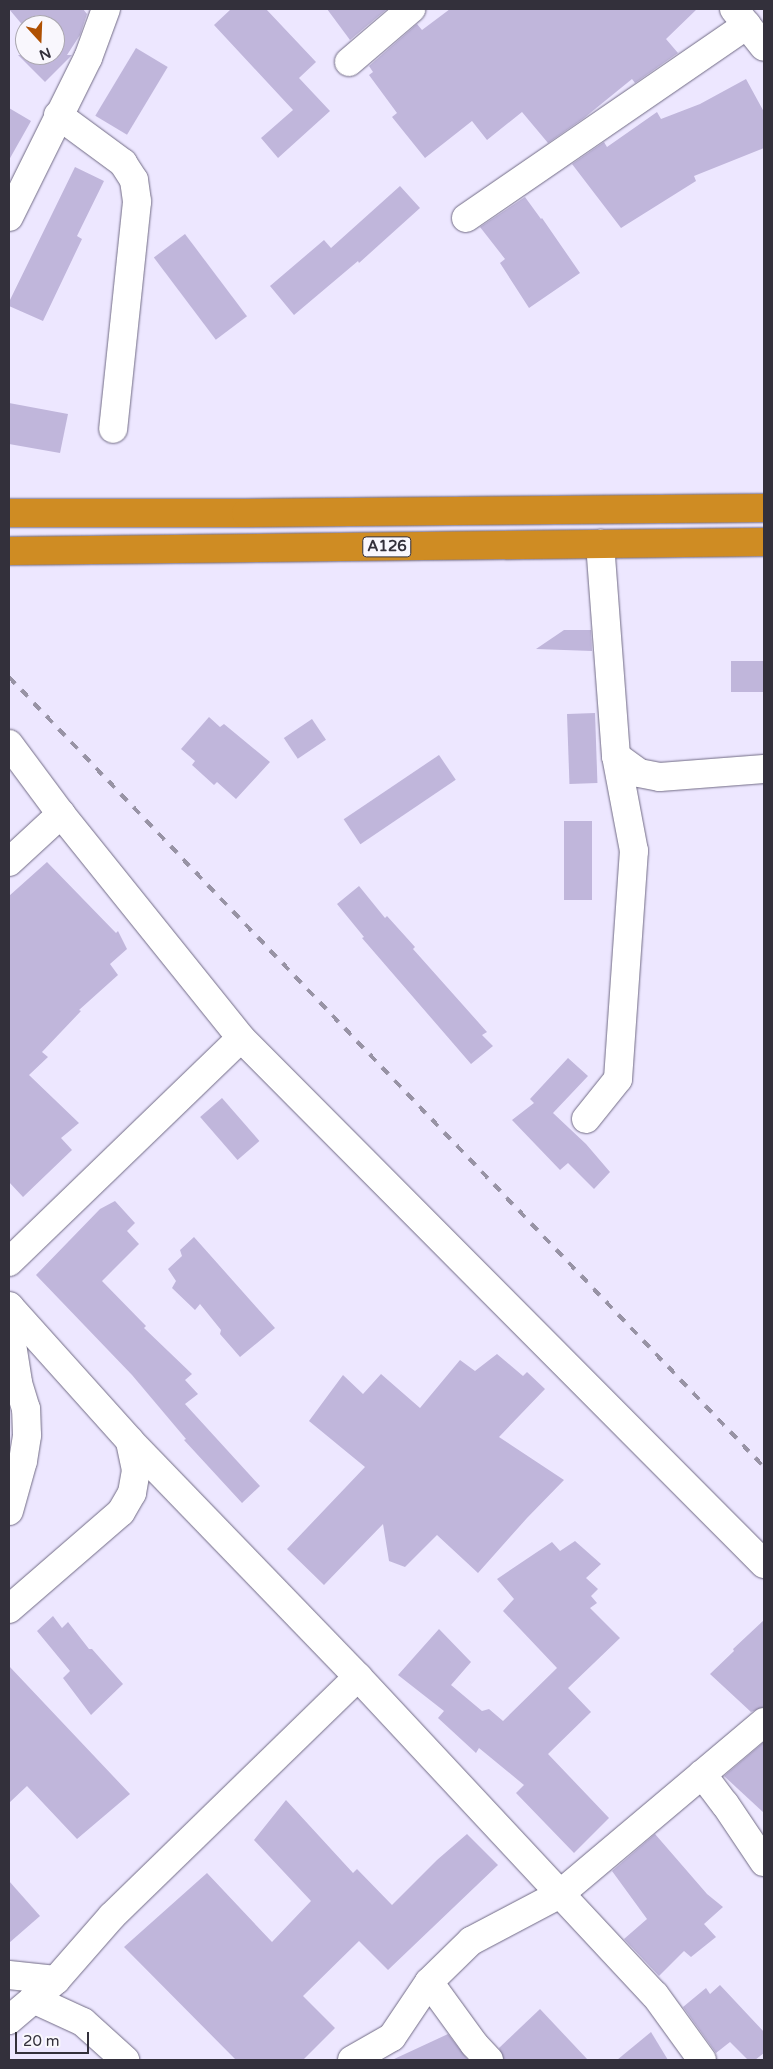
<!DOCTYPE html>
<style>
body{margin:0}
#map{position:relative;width:773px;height:2069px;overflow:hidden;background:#ede7ff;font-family:"Varela Round",sans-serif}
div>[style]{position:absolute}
.building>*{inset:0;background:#c0b6db;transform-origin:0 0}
.roads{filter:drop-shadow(0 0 1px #716b85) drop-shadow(0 0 1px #716b85)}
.minor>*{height:28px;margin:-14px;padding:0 14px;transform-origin:14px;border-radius:14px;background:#fff}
.highway>*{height:28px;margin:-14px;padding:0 14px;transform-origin:14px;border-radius:14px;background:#cf8c23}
.rail>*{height:4px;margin-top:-2px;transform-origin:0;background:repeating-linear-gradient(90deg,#9893a5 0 9px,transparent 0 18px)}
span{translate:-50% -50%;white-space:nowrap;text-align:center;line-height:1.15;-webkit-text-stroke:5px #f9f7fd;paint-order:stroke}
.shield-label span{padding:1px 4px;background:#f9f7fd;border:1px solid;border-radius:4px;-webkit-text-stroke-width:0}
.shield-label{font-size:15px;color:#33303b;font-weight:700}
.frame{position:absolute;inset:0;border:10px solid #33303b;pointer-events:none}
.north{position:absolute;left:15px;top:15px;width:50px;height:50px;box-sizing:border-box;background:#f9f7fd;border:1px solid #aaa7af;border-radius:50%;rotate:160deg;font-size:14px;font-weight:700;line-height:20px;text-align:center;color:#33303b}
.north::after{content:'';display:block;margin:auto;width:18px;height:22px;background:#af5002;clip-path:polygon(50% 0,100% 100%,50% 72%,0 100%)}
.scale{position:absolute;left:15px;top:2032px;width:74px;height:22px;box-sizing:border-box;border:2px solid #33303b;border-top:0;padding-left:6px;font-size:15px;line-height:18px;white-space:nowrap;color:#33303b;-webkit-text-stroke:4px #f9f7fd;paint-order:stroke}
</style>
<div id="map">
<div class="building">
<div style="clip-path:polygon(9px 9px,83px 9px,87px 14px,80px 35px,67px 55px,72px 55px,45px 82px,18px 55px,55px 55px,55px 25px,25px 25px,25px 28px)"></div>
<div style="clip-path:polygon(231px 9px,266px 9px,316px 62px,299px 78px,330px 111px,278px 158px,261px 138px,293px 110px,214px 25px)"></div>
<div style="clip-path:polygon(327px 9px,387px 9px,350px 40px)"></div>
<div style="clip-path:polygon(450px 9px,697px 9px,666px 39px,678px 53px,635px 83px,632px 79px,584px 118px,548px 143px,522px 112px,487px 140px,472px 121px,425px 158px,392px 117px,397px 113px,369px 75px,373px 72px,369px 66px,417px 24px,422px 30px)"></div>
<div style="left:136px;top:48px;width:37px;height:79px;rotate:31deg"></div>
<div style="clip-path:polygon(746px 79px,764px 112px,764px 148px,694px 176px,696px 181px,621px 228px,572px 164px,604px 142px,607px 147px,657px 112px,661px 119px,700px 104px)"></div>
<div style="clip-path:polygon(9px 108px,31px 121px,9px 160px)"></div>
<div style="clip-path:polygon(75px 167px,104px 181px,77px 236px,82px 239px,43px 321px,9px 306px,9px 302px)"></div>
<div style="clip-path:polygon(400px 186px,420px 208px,359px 263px,358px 261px,294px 315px,270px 286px,324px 240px,331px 248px)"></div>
<div style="clip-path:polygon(525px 197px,541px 219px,542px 218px,580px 273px,529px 308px,500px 263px,505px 259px,480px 227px)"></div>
<div style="left:185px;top:234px;width:103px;height:39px;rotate:53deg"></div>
<div style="clip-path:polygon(9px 403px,68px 414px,60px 453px,9px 444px)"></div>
<div style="clip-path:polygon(564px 630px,591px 630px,592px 651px,536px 649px)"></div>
<div style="left:764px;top:661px;width:31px;height:33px;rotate:90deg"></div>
<div style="left:595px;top:713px;width:70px;height:28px;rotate:88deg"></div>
<div style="clip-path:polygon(209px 717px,220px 727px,224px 724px,270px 762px,236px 799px,217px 782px,214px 785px,192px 765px,195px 761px,181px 749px)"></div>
<div style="left:312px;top:719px;width:25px;height:34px;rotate:56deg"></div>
<div style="left:439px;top:755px;width:30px;height:115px;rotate:56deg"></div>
<div style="left:592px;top:821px;width:79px;height:28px;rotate:90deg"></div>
<div style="clip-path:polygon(47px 862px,116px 933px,118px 931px,127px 949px,110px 964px,118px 975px,79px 1010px,81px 1011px,42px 1052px,48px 1057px,29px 1075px,79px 1123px,61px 1138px,72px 1150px,23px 1197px,9px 1182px,9px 896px)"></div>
<div style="clip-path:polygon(359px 886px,385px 918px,387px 916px,415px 947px,413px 949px,487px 1032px,482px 1035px,493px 1046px,471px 1064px,362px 938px,364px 937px,337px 904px)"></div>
<div style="clip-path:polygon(568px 1058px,588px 1076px,553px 1113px,586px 1144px,610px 1172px,594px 1189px,568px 1163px,560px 1170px,512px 1120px,534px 1103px,530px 1099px)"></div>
<div style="left:222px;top:1098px;width:57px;height:29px;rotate:49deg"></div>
<div style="clip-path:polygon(115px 1201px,135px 1223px,127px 1231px,139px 1244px,102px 1281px,146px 1326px,144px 1328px,192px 1374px,185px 1380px,198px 1394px,185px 1404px,260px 1486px,242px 1503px,184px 1440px,186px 1439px,132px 1375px,36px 1275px,100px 1209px)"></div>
<div style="clip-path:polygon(194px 1237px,275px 1328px,240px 1357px,220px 1334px,221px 1330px,200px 1304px,195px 1310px,172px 1288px,176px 1281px,168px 1269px,182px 1256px,180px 1250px)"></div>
<div style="clip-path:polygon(497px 1354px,523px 1376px,527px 1372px,545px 1389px,499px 1437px,564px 1480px,527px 1518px,478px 1573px,437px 1535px,405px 1567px,389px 1561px,383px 1524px,324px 1585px,287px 1549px,365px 1467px,309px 1421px,343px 1375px,363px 1394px,381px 1374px,420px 1408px,460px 1360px,475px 1371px)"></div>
<div style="clip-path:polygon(575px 1541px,601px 1564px,586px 1578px,598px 1589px,591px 1596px,597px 1603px,590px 1608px,620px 1638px,568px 1688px,591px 1712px,548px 1754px,609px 1818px,574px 1853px,516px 1793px,524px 1785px,479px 1748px,476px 1753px,438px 1718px,444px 1711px,398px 1675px,439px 1629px,471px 1662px,451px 1685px,482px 1711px,489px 1709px,503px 1721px,557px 1668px,503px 1611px,514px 1599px,497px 1579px,552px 1542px,560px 1551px)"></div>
<div style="clip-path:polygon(53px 1616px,62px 1628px,68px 1622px,89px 1649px,92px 1649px,123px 1684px,91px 1715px,63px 1678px,70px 1671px,37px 1631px)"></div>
<div style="clip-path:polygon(764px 1620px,764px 1707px,751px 1712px,710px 1674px,734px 1651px,733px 1649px)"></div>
<div style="clip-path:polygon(9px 1666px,130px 1794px,77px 1839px,27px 1786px,9px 1803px)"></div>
<div style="clip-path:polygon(764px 1742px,764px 1813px,724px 1776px)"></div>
<div style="clip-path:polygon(286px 1800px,353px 1873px,357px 1869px,392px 1905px,437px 1860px,467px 1834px,498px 1865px,388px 1970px,359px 1941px,303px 1996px,335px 2028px,303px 2060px,236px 2060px,124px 1947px,207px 1873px,272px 1942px,311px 1901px,254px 1840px)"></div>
<div style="clip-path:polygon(655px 1834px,707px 1894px,723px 1907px,704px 1924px,716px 1937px,691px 1957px,684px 1951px,659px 1976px,624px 1939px,647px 1919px,612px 1871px)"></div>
<div style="clip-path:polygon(9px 1881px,40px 1916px,9px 1943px)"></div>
<div style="clip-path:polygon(720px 1985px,764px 2032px,764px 2053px,755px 2060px,748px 2060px,730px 2042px,716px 2053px,683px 2007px,706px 1988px,710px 1994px)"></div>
<div style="clip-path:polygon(540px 2009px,588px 2060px,504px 2060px,499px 2048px)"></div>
<div style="clip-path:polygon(651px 2032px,668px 2060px,617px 2060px)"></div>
<div style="clip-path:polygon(448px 2034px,468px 2060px,392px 2060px)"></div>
</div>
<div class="roads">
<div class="minor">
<div style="left:734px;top:9px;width:48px;rotate:51.7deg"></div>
<div style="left:349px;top:62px;width:82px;rotate:-40.5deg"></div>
<div style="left:58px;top:115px;width:81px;rotate:36.4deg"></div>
<div style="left:123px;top:163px;width:20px;rotate:57deg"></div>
<div style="left:134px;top:180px;width:22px;rotate:82deg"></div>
<div style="left:137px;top:202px;width:228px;rotate:96deg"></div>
<div style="left:9px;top:217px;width:178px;rotate:-63.6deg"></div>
<div style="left:88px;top:58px;width:52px;rotate:-69.8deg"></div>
<div style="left:466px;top:218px;width:341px;rotate:-34.5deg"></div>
<div style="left:9px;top:744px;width:87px;rotate:53.4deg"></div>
<div style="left:61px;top:814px;width:287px;rotate:51.2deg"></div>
<div style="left:241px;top:1038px;width:742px;rotate:45.16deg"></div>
<div style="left:616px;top:756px;width:29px;rotate:36deg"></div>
<div style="left:639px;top:773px;width:21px;rotate:11deg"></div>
<div style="left:660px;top:777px;width:104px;rotate:-4.4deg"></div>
<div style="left:9px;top:862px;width:71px;rotate:-42.7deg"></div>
<div style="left:586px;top:1119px;width:51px;rotate:-51.3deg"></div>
<div style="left:618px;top:1079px;width:229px;rotate:-86deg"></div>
<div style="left:634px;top:851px;width:97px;rotate:-100.7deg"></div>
<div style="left:616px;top:756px;width:213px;rotate:-94.3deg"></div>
<div style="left:9px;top:1262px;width:322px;rotate:-44deg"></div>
<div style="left:9px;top:1306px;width:181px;rotate:48.1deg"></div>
<div style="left:130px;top:1441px;width:328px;rotate:46deg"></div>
<div style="left:358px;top:1677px;width:435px;rotate:47deg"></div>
<div style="left:655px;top:1995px;width:80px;rotate:54.1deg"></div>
<div style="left:9px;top:1511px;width:52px;rotate:-74.4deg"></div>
<div style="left:23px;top:1461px;width:26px;rotate:-81deg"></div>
<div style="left:27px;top:1435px;width:26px;rotate:-92deg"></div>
<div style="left:26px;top:1409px;width:28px;rotate:-107deg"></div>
<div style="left:18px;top:1382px;width:39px;rotate:-99deg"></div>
<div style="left:12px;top:1343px;width:36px;rotate:-93deg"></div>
<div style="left:9px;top:1609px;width:148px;rotate:-40.9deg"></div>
<div style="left:121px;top:1512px;width:22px;rotate:-60deg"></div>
<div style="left:132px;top:1493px;width:23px;rotate:-80deg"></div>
<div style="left:136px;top:1470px;width:30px;rotate:-102deg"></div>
<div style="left:702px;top:1774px;width:38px;rotate:53deg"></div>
<div style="left:725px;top:1804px;width:70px;rotate:56.1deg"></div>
<div style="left:9px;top:1975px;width:47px;rotate:6.1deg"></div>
<div style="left:429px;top:1982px;width:77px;rotate:54deg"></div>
<div style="left:474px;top:2044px;width:22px;rotate:47deg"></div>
<div style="left:33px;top:1999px;width:55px;rotate:24.7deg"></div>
<div style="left:83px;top:2022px;width:57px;rotate:42.1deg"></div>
<div style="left:9px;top:2020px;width:62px;rotate:-40.4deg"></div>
<div style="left:56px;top:1980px;width:85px;rotate:-48.8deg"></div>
<div style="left:112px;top:1916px;width:343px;rotate:-44.2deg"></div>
<div style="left:352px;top:2060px;width:46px;rotate:-29.9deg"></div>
<div style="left:392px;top:2037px;width:66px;rotate:-56.1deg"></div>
<div style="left:429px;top:1982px;width:59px;rotate:-44.3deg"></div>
<div style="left:471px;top:1941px;width:101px;rotate:-27.8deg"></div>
<div style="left:560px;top:1894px;width:267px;rotate:-40.1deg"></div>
</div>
<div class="highway">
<div style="left:9px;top:513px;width:237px"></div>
<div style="left:246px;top:513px;width:518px;rotate:-0.55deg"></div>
<div style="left:9px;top:551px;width:755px;rotate:-0.68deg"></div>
</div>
</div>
<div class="rail">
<div style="left:9px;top:677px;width:1093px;rotate:46.3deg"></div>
</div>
<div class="shield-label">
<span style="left:387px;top:547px">A126</span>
</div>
<div class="frame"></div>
<div class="north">N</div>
<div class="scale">20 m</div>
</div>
